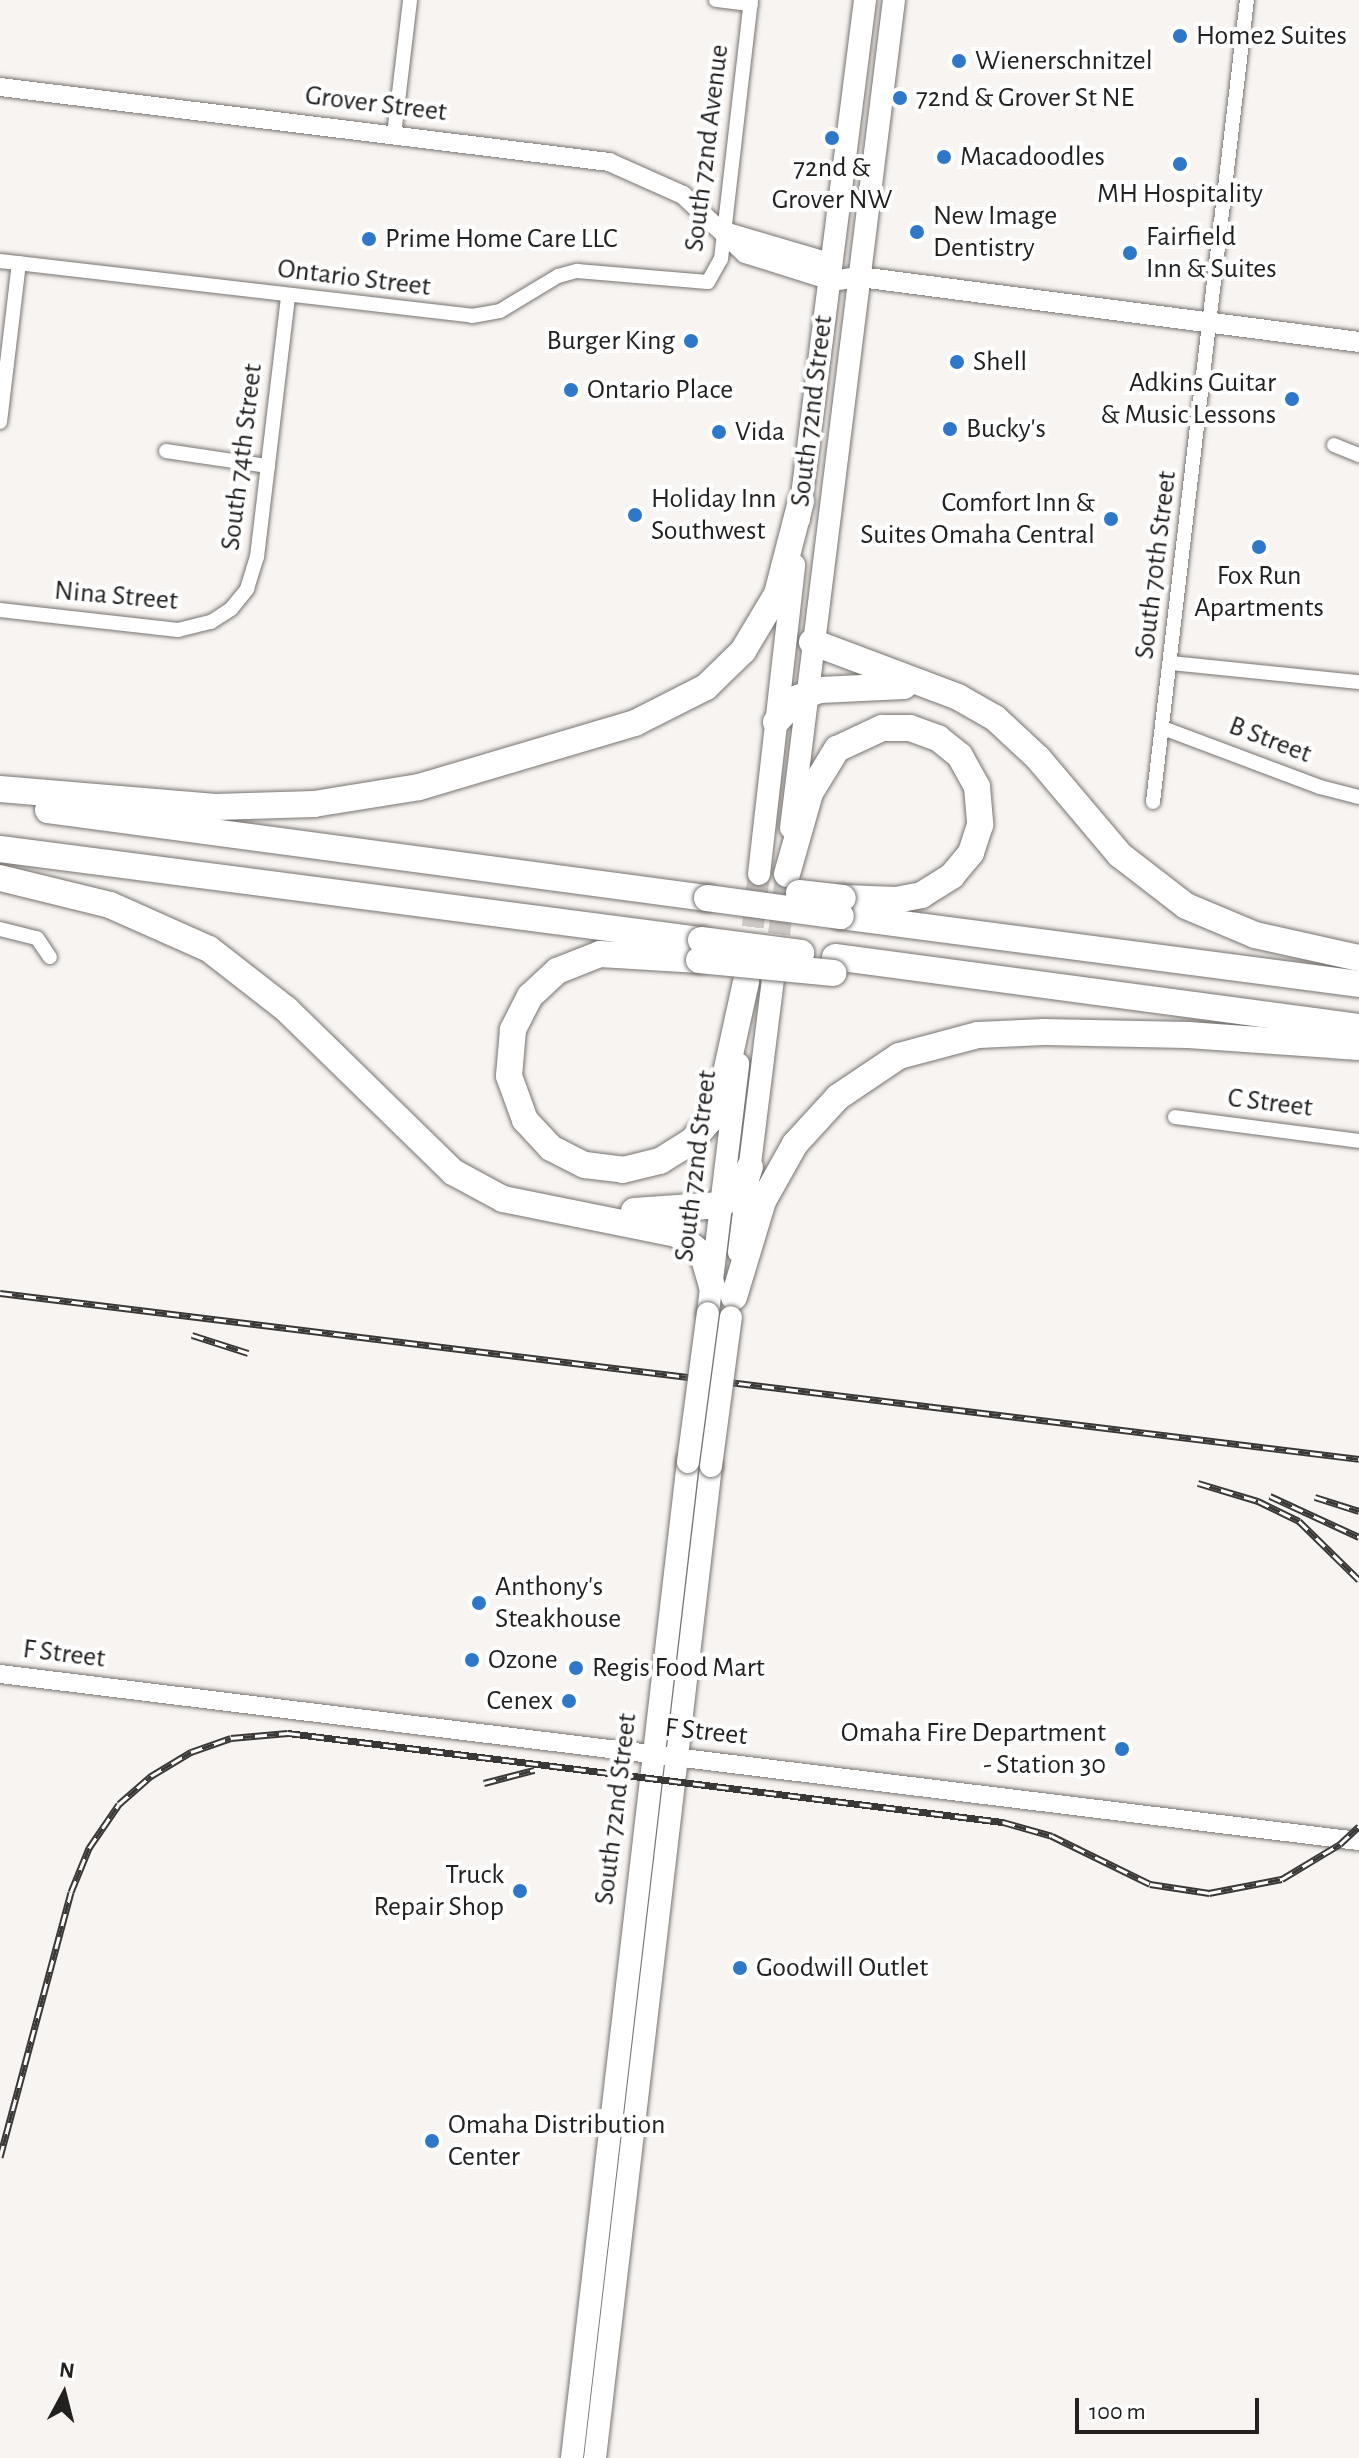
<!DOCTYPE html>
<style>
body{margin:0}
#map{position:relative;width:1359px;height:2458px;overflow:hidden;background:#f8f4f1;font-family:"Alegreya Sans",sans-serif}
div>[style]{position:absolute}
.primary-tunnel>*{height:22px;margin-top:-11px;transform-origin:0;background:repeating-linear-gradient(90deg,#cdcac7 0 22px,transparent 0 33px)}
.roads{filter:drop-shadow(0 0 2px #767370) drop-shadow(0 0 2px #767370)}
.minor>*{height:14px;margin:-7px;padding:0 7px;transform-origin:7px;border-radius:7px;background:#fff}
.tertiary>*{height:18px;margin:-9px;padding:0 9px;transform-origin:9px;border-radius:9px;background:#fff}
.secondary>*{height:20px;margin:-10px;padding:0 10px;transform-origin:10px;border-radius:10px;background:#fff}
.primary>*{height:22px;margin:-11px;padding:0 11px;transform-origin:11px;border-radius:11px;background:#fff}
.motorway>*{height:26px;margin:-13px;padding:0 13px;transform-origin:13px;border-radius:13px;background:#fff}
.rail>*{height:7px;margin-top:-3.5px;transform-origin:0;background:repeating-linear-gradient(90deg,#fff 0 12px,#3a3837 0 24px);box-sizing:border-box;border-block:2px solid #3a3837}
.bridges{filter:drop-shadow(0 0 2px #767370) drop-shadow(0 0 2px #767370)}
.primary-bridge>*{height:22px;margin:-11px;padding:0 11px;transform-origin:11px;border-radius:11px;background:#fff}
.motorway-bridge>*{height:26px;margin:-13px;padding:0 13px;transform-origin:13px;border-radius:13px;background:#fff}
.dots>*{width:22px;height:22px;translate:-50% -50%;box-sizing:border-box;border:4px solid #fff;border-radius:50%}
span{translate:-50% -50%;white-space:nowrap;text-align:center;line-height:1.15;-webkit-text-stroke:8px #fff;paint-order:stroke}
.poi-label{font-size:28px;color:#222120}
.left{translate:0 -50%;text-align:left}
.right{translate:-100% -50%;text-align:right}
.street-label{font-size:28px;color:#222120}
.north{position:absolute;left:24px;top:2354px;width:80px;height:80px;-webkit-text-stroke:6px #fff;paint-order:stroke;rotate:7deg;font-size:22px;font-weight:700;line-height:32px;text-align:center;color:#222120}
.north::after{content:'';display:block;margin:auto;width:28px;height:36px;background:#222120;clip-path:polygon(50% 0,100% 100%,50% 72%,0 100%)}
.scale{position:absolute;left:1075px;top:2398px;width:184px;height:36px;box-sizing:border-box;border:4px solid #222120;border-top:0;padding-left:10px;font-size:24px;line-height:28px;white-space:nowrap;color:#222120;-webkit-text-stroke:6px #fff;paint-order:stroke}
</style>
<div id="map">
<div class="primary-tunnel">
<div style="left:749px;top:960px;width:87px;rotate:-83.4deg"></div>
<div style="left:775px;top:967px;width:90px;rotate:-83deg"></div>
</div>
<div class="roads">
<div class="minor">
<div style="left:716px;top:0;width:35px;rotate:7deg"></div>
<div style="left:394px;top:135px;width:136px;rotate:-83.2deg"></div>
<div style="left:0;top:261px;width:475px;rotate:6.6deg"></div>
<div style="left:472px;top:316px;width:28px;rotate:-10deg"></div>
<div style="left:500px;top:311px;width:68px;rotate:-31.1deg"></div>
<div style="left:558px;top:276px;width:20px;rotate:-15deg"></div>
<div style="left:577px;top:271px;width:131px;rotate:4.8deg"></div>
<div style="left:708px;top:282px;width:26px;rotate:-61deg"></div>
<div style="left:721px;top:259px;width:261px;rotate:-83.4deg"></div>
<div style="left:0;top:422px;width:160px;rotate:-83.2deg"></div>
<div style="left:1334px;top:445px;width:27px;rotate:22deg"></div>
<div style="left:166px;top:451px;width:103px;rotate:8.4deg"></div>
<div style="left:0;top:610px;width:179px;rotate:6.4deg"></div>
<div style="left:178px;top:630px;width:34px;rotate:-14deg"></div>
<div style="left:211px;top:622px;width:24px;rotate:-33deg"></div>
<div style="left:231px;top:609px;width:26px;rotate:-51deg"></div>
<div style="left:247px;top:589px;width:34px;rotate:-73deg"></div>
<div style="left:257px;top:557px;width:263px;rotate:-83.2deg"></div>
<div style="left:1171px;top:663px;width:189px;rotate:5.8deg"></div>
<div style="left:1163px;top:728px;width:168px;rotate:20.6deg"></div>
<div style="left:1320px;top:787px;width:40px;rotate:14.4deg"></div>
<div style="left:1153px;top:802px;width:807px;rotate:-83.32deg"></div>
<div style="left:0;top:929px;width:38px;rotate:14deg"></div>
<div style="left:37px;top:938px;width:23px;rotate:56deg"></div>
<div style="left:1175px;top:1117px;width:186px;rotate:7.4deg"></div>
</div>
<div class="tertiary">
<div style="left:0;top:87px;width:614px;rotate:7.02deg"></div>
<div style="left:609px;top:162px;width:81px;rotate:24deg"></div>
<div style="left:683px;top:195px;width:86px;rotate:43.6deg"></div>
<div style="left:745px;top:254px;width:90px;rotate:17.4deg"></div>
<div style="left:724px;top:231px;width:114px;rotate:16.4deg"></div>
<div style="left:0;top:1674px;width:1369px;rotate:7.01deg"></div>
</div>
<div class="secondary">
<div style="left:831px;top:281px;width:29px;rotate:-8deg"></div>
<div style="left:860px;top:277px;width:503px;rotate:7.42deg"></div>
</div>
<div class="primary">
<div style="left:799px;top:519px;width:523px;rotate:-82.75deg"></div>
<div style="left:791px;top:828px;width:834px;rotate:-82.91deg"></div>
<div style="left:759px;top:874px;width:311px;rotate:-83.5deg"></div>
<div style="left:739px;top:1252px;width:274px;rotate:-82.9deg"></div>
<div style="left:708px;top:1313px;width:251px;rotate:-83.1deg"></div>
<div style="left:572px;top:2458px;width:1003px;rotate:-83.36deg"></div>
<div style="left:595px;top:2458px;width:999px;rotate:-83.33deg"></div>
</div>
<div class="motorway">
<div style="left:812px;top:642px;width:156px;rotate:20.6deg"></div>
<div style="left:958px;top:697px;width:43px;rotate:29.6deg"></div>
<div style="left:995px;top:718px;width:59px;rotate:42.9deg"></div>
<div style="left:1038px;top:758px;width:127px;rotate:49.8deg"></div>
<div style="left:1120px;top:855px;width:83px;rotate:37.7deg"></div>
<div style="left:1186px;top:906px;width:75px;rotate:22.8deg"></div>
<div style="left:1255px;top:935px;width:107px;rotate:12.5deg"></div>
<div style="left:776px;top:722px;width:33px;rotate:-47deg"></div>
<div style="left:798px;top:698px;width:23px;rotate:-20deg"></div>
<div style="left:820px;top:690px;width:84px;rotate:-2.7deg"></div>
<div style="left:0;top:789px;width:216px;rotate:4.8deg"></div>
<div style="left:215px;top:807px;width:99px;rotate:-1.7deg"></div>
<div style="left:314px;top:804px;width:106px;rotate:-9.2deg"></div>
<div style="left:419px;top:787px;width:225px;rotate:-16.5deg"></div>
<div style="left:635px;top:723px;width:80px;rotate:-26.9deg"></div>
<div style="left:706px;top:687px;width:52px;rotate:-44.2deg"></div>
<div style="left:743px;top:651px;width:66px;rotate:-59.2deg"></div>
<div style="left:777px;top:594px;width:96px;rotate:-75.5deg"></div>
<div style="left:48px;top:810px;width:665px;rotate:7.61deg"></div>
<div style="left:0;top:849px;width:707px;rotate:7.4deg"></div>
<div style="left:787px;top:874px;width:84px;rotate:-74.1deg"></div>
<div style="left:810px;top:793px;width:52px;rotate:-58.5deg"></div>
<div style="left:837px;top:749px;width:50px;rotate:-25deg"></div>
<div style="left:882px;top:728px;width:28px"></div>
<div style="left:910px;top:728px;width:30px;rotate:20deg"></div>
<div style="left:938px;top:738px;width:28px;rotate:39deg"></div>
<div style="left:960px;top:756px;width:35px;rotate:61deg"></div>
<div style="left:977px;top:787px;width:38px;rotate:85deg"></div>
<div style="left:980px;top:825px;width:29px;rotate:108deg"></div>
<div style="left:971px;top:853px;width:30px;rotate:130deg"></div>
<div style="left:952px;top:876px;width:36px;rotate:148deg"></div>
<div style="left:922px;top:895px;width:25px;rotate:169deg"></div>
<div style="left:897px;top:900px;width:54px;rotate:-177.9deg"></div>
<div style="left:0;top:878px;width:113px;rotate:13.8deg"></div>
<div style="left:110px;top:905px;width:108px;rotate:24deg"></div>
<div style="left:209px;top:949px;width:98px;rotate:37.9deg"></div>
<div style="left:286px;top:1009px;width:233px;rotate:44.3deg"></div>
<div style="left:453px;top:1172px;width:57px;rotate:28.4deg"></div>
<div style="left:503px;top:1199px;width:177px;rotate:11.4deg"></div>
<div style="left:677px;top:1234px;width:33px;rotate:39deg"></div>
<div style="left:703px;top:1255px;width:33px;rotate:74deg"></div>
<div style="left:841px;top:916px;width:522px;rotate:7.48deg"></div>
<div style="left:835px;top:957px;width:529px;rotate:7.61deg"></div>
<div style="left:699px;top:960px;width:99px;rotate:-176.5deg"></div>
<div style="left:600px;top:954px;width:46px;rotate:158.4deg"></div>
<div style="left:557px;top:971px;width:37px;rotate:137deg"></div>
<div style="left:530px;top:996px;width:38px;rotate:117deg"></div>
<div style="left:513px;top:1030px;width:46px;rotate:95deg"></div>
<div style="left:509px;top:1076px;width:47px;rotate:70deg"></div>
<div style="left:525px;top:1120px;width:38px;rotate:47deg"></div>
<div style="left:551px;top:1148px;width:38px;rotate:27deg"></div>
<div style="left:585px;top:1165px;width:38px;rotate:7deg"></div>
<div style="left:623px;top:1170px;width:38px;rotate:-14deg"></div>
<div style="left:660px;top:1161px;width:38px;rotate:-32deg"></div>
<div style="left:692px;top:1141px;width:26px;rotate:-50deg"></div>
<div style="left:709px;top:1121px;width:33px;rotate:-67deg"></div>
<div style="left:722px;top:1091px;width:112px;rotate:-77.6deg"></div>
<div style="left:634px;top:1211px;width:87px;rotate:-3.9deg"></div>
<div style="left:721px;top:1205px;width:31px;rotate:-42deg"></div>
<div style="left:744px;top:1184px;width:18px;rotate:-71deg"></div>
<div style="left:734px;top:1297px;width:100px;rotate:-73.2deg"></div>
<div style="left:763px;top:1201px;width:65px;rotate:-60.7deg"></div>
<div style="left:795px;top:1144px;width:64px;rotate:-47.5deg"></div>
<div style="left:838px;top:1097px;width:73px;rotate:-33.9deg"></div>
<div style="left:899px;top:1056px;width:82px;rotate:-14.9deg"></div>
<div style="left:978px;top:1035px;width:66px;rotate:-2.6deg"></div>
<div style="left:1044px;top:1032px;width:144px;rotate:1.2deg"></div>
<div style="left:1188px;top:1035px;width:171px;rotate:4deg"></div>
</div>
</div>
<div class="rail">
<div style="left:0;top:1293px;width:1369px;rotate:6.96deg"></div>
<div style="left:192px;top:1335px;width:59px;rotate:17.8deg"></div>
<div style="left:1198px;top:1483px;width:63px;rotate:16.7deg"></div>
<div style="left:1258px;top:1501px;width:46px;rotate:26deg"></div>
<div style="left:1299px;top:1521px;width:84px;rotate:44.5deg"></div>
<div style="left:1270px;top:1496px;width:98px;rotate:24.7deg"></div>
<div style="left:1315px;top:1497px;width:46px;rotate:17.7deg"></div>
<div style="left:484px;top:1783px;width:52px;rotate:-14.6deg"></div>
<div style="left:0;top:2157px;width:274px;rotate:-75deg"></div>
<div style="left:71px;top:1892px;width:48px;rotate:-67.8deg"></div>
<div style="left:89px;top:1848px;width:53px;rotate:-55.7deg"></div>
<div style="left:119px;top:1804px;width:43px;rotate:-41.2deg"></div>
<div style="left:151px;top:1776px;width:47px;rotate:-31deg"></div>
<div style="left:191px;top:1752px;width:42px;rotate:-19.3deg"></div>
<div style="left:231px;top:1738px;width:57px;rotate:-5deg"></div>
<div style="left:288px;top:1733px;width:721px;rotate:7.1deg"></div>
<div style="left:1003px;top:1822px;width:51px;rotate:15.9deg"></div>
<div style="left:1052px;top:1836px;width:109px;rotate:26.1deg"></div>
<div style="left:1150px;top:1884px;width:60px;rotate:8.7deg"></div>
<div style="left:1209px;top:1893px;width:74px;rotate:-10.9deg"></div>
<div style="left:1282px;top:1879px;width:68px;rotate:-31.1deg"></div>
<div style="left:1340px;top:1844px;width:26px;rotate:-43deg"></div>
</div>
<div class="bridges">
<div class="primary-bridge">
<div style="left:688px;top:1462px;width:150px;rotate:-82.4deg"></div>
<div style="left:711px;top:1466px;width:150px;rotate:-82.4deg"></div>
</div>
<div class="motorway-bridge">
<div style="left:799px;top:893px;width:44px;rotate:6.5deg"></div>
<div style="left:707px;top:898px;width:135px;rotate:7.7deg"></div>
<div style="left:701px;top:940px;width:101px;rotate:7.4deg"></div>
<div style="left:699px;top:960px;width:135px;rotate:5.5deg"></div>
</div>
</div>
<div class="dots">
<div style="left:1180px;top:36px;background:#2f78c9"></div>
<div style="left:959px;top:61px;background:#2f78c9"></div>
<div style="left:900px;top:98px;background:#2f78c9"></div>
<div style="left:832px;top:138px;background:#2f78c9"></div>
<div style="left:944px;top:157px;background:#2f78c9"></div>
<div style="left:1180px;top:164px;background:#2f78c9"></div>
<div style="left:917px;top:232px;background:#2f78c9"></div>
<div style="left:369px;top:239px;background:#2f78c9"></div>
<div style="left:1130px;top:253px;background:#2f78c9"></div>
<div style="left:691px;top:341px;background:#2f78c9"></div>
<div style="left:957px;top:362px;background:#2f78c9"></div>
<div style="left:571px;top:390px;background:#2f78c9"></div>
<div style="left:1292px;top:399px;background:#2f78c9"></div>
<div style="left:950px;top:429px;background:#2f78c9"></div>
<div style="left:719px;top:432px;background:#2f78c9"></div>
<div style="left:635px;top:515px;background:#2f78c9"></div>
<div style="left:1111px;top:519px;background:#2f78c9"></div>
<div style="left:1259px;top:547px;background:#2f78c9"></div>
<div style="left:479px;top:1603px;background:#2f78c9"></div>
<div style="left:472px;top:1660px;background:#2f78c9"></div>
<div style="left:576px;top:1668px;background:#2f78c9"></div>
<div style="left:569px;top:1701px;background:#2f78c9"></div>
<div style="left:1122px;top:1749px;background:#2f78c9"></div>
<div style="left:520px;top:1891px;background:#2f78c9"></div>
<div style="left:740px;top:1968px;background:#2f78c9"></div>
<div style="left:432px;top:2141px;background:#2f78c9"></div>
</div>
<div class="poi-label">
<span class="left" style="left:1196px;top:36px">Home2 Suites</span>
<span class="left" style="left:975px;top:61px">Wienerschnitzel</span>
<span class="left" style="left:916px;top:98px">72nd &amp; Grover St NE</span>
<span class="left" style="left:960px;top:157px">Macadoodles</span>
<span style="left:832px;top:184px">72nd &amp;<br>Grover NW</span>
<span style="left:1180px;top:194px">MH Hospitality</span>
<span class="left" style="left:933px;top:232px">New Image<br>Dentistry</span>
<span class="left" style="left:1146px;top:253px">Fairfield<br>Inn &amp; Suites</span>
<span class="left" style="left:385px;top:239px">Prime Home Care LLC</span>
<span class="right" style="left:675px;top:341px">Burger King</span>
<span class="left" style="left:973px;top:362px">Shell</span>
<span class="right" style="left:1276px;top:399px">Adkins Guitar<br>&amp; Music Lessons</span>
<span class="left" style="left:587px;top:390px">Ontario Place</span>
<span class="left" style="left:966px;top:429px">Bucky's</span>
<span class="left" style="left:735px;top:432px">Vida</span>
<span class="left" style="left:651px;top:515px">Holiday Inn<br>Southwest</span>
<span class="right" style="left:1095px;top:519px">Comfort Inn &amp;<br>Suites Omaha Central</span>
<span style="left:1259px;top:592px">Fox Run<br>Apartments</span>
<span class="left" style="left:495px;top:1603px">Anthony's<br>Steakhouse</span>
<span class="left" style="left:488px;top:1660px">Ozone</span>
<span class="left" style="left:592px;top:1668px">Regis Food Mart</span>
<span class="right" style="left:553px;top:1701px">Cenex</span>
<span class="right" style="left:1106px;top:1749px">Omaha Fire Department<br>- Station 30</span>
<span class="right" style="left:504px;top:1891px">Truck<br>Repair Shop</span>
<span class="left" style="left:756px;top:1968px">Goodwill Outlet</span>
<span class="left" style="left:448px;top:2141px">Omaha Distribution<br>Center</span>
</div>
<div class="street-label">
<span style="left:376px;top:104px;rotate:7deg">Grover Street</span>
<span style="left:707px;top:148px;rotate:-83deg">South 72nd Avenue</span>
<span style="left:354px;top:278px;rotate:7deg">Ontario Street</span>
<span style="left:812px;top:411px;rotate:-83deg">South 72nd Street</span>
<span style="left:242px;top:457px;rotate:-83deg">South 74th Street</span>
<span style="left:1156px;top:565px;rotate:-83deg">South 70th Street</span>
<span style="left:116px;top:596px;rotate:5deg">Nina Street</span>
<span style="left:1270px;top:740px;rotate:21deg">B Street</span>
<span style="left:1270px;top:1103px;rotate:7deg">C Street</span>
<span style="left:696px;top:1166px;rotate:-83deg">South 72nd Street</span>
<span style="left:64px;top:1654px;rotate:7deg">F Street</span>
<span style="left:706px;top:1732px;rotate:6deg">F Street</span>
<span style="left:616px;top:1809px;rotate:-83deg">South 72nd Street</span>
</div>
<div class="north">N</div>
<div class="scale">100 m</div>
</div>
